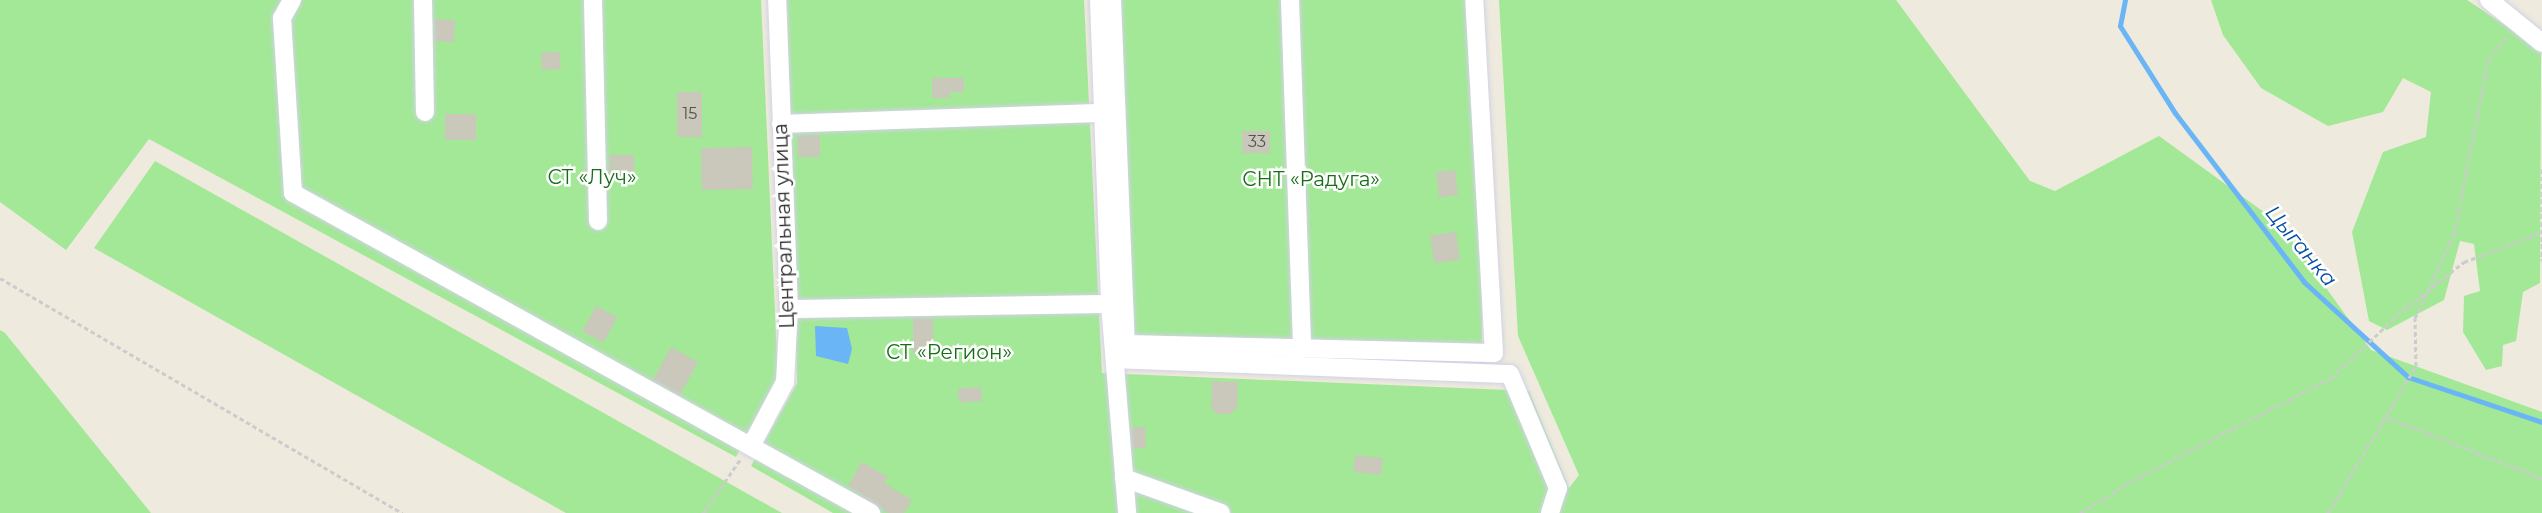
<!DOCTYPE html>
<meta charset="utf-8">
<style>
body{margin:0}
#map{position:relative;width:2542px;height:513px;overflow:hidden;background:#eeeadd;font-family:Montserrat,sans-serif}
div>[style]{position:absolute}
.green>*{inset:0;background:#a2e896;transform-origin:0 0}
.water>*{inset:0;background:#6ab5f6}
.stream>*{height:5px;margin:-2.5px;padding:0 2.5px;transform-origin:2.5px;border-radius:2.5px;background:#6ab5f6}
.building>*{inset:0;background:#c9c8bb;transform-origin:0 0}
.path>*{height:3px;margin-top:-1.5px;transform-origin:0;background:repeating-linear-gradient(90deg,#ccc 0 4.5px,transparent 0 7.5px)}
.roads{filter:drop-shadow(0 0 2px #d2d2e5) drop-shadow(0 0 2px #d2d2e5)}
.minor>*{height:18px;margin:-9px;padding:0 9px;transform-origin:9px;border-radius:9px;background:#fff}
span{translate:-50% -50%;white-space:nowrap;text-align:center;line-height:1.15;-webkit-text-stroke:5px #fff;paint-order:stroke}
.number-label{font-size:16px;color:#535350}
.number-label span{-webkit-text-stroke-width:0}
.park-label{font-size:20px;color:#166e16}
.street-label{font-size:20px;color:#2c2c2c}
.water-label{font-size:21px;color:#054ea6;font-style:italic}
</style>
<div id="map">
<div class="green">
<div style="clip-path:polygon(0 0,761px 0,778px 380px,736px 457px,149px 139px,66px 250px,0 202px)"></div>
<div style="clip-path:polygon(787px 0,1084px 0,1102px 373px,1529px 391px,1569px 488px,1579px 475px,1518px 336px,1499px 0,1896px 0,2030px 181px,2055px 191px,2159px 136px,2279px 223px,2371px 350px,2542px 412px,2542px 513px,833px 513px,751px 466px,797px 383px)"></div>
<div style="left:1106px;top:0;width:376px;height:353px"></div>
<div style="clip-path:polygon(2211px 0,2467px 0,2541px 49px,2540px 283px,2523px 292px,2516px 341px,2503px 345px,2502px 366px,2486px 370px,2463px 332px,2464px 296px,2480px 291px,2474px 244px,2460px 241px,2444px 300px,2387px 330px,2369px 321px,2352px 232px,2383px 152px,2426px 137px,2431px 92px,2403px 78px,2383px 112px,2328px 126px,2261px 88px,2223px 35px)"></div>
<div style="clip-path:polygon(155px 161px,782px 513px,566px 513px,94px 248px)"></div>
<div style="clip-path:polygon(0 330px,5px 333px,151px 513px,0 513px)"></div>
</div>
<div class="water">
<div style="clip-path:polygon(815px 326px,847px 328px,852px 349px,848px 364px,816px 356px)"></div>
</div>
<div class="stream">
<div style="left:2125px;top:0;width:26px;rotate:101deg"></div>
<div style="left:2120px;top:26px;width:103px;rotate:57.7deg"></div>
<div style="left:2175px;top:113px;width:213px;rotate:52.6deg"></div>
<div style="left:2304px;top:282px;width:141px;rotate:42.4deg"></div>
<div style="left:2408px;top:377px;width:141px;rotate:18.6deg"></div>
</div>
<div class="building">
<div style="left:435px;top:19px;width:20px;height:22px;rotate:3deg"></div>
<div style="left:560px;top:52px;width:17px;height:19px;rotate:87deg"></div>
<div style="clip-path:polygon(932px 78px,964px 78px,964px 92px,950px 92px,950px 98px,932px 98px)"></div>
<div style="left:677px;top:92px;width:25px;height:45px"></div>
<div style="left:445px;top:114px;width:31px;height:26px"></div>
<div style="left:1242px;top:131px;width:28px;height:22px"></div>
<div style="left:798px;top:135px;width:22px;height:22px"></div>
<div style="left:752px;top:147px;width:42px;height:51px;rotate:89deg"></div>
<div style="left:609px;top:155px;width:25px;height:20px"></div>
<div style="left:1455px;top:170px;width:25px;height:19px;rotate:83deg"></div>
<div style="left:1456px;top:232px;width:28px;height:26px;rotate:82deg"></div>
<div style="left:596px;top:306px;width:24px;height:29px;rotate:28deg"></div>
<div style="left:913px;top:318px;width:20px;height:35px"></div>
<div style="left:671px;top:347px;width:31px;height:38px;rotate:29deg"></div>
<div style="clip-path:polygon(1212px 381px,1238px 382px,1237px 408px,1230px 414px,1216px 414px,1211px 407px)"></div>
<div style="left:981px;top:387px;width:14px;height:23px;rotate:86deg"></div>
<div style="left:1145px;top:427px;width:21px;height:14px;rotate:87deg"></div>
<div style="left:1355px;top:455px;width:28px;height:17px;rotate:6deg"></div>
<div style="clip-path:polygon(862px 462px,888px 477px,884px 483px,912px 500px,904px 513px,888px 513px,848px 486px)"></div>
</div>
<div class="path">
<div style="left:2542px;top:169px;width:92px;rotate:90deg"></div>
<div style="left:0;top:278px;width:466px;rotate:30.3deg"></div>
<div style="left:2386px;top:417px;width:168px;rotate:21.4deg"></div>
<div style="left:703px;top:513px;width:65px;rotate:-55.1deg"></div>
<div style="left:2080px;top:513px;width:71px;rotate:-31.2deg"></div>
<div style="left:2141px;top:476px;width:214px;rotate:-27.3deg"></div>
<div style="left:2331px;top:378px;width:99px;rotate:-43.4deg"></div>
<div style="left:2403px;top:310px;width:78px;rotate:-38.2deg"></div>
<div style="left:2464px;top:262px;width:81px;rotate:-20.9deg"></div>
<div style="left:2328px;top:513px;width:171px;rotate:-59.1deg"></div>
<div style="left:2416px;top:366px;width:48px;rotate:-91.2deg"></div>
<div style="left:2415px;top:318px;width:93px;rotate:-65.1deg"></div>
<div style="left:2454px;top:234px;width:179px;rotate:-78.8deg"></div>
<div style="left:2489px;top:58px;width:29px;rotate:-49deg"></div>
</div>
<div class="roads">
<div class="minor">
<div style="left:292px;top:0;width:21px;rotate:119deg"></div>
<div style="left:282px;top:18px;width:175px;rotate:86.4deg"></div>
<div style="left:293px;top:193px;width:661px;rotate:28.97deg"></div>
<div style="left:423px;top:0;width:112px;rotate:89deg"></div>
<div style="left:593px;top:0;width:221px;rotate:88.7deg"></div>
<div style="left:1099px;top:0;width:304px;rotate:87.9deg"></div>
<div style="left:1112px;top:0;width:344px;rotate:87.7deg"></div>
<div style="left:1126px;top:344px;width:368px;rotate:1.4deg"></div>
<div style="left:1494px;top:353px;width:354px;rotate:-93.2deg"></div>
<div style="left:1290px;top:0;width:349px;rotate:88deg"></div>
<div style="left:2489px;top:0;width:68px;rotate:39.1deg"></div>
<div style="left:781px;top:124px;width:322px;rotate:-2deg"></div>
<div style="left:789px;top:309px;width:321px;rotate:-0.9deg"></div>
<div style="left:1110px;top:304px;width:210px;rotate:85.3deg"></div>
<div style="left:1115px;top:359px;width:395px;rotate:2.2deg"></div>
<div style="left:1510px;top:374px;width:124px;rotate:67.2deg"></div>
<div style="left:1558px;top:488px;width:26px;rotate:108deg"></div>
<div style="left:752px;top:444px;width:70px;rotate:-62deg"></div>
<div style="left:785px;top:382px;width:73px;rotate:-86.9deg"></div>
<div style="left:789px;top:309px;width:309px;rotate:-92.2deg"></div>
<div style="left:1124px;top:478px;width:103px;rotate:19.8deg"></div>
</div>
</div>
<div class="number-label">
<span style="left:690px;top:114px">15</span>
<span style="left:1257px;top:142px">33</span>
</div>
<div class="park-label">
<span style="left:592px;top:177px">СТ «Луч»</span>
<span style="left:1311px;top:179px">СНТ «Радуга»</span>
<span style="left:949px;top:352px">СТ «Регион»</span>
</div>
<div class="street-label">
<span style="left:784px;top:226px;rotate:-92deg">Центральная улица</span>
</div>
<div class="water-label">
<span style="left:2301px;top:246px;rotate:50deg">Цыганка</span>
</div>
</div>
